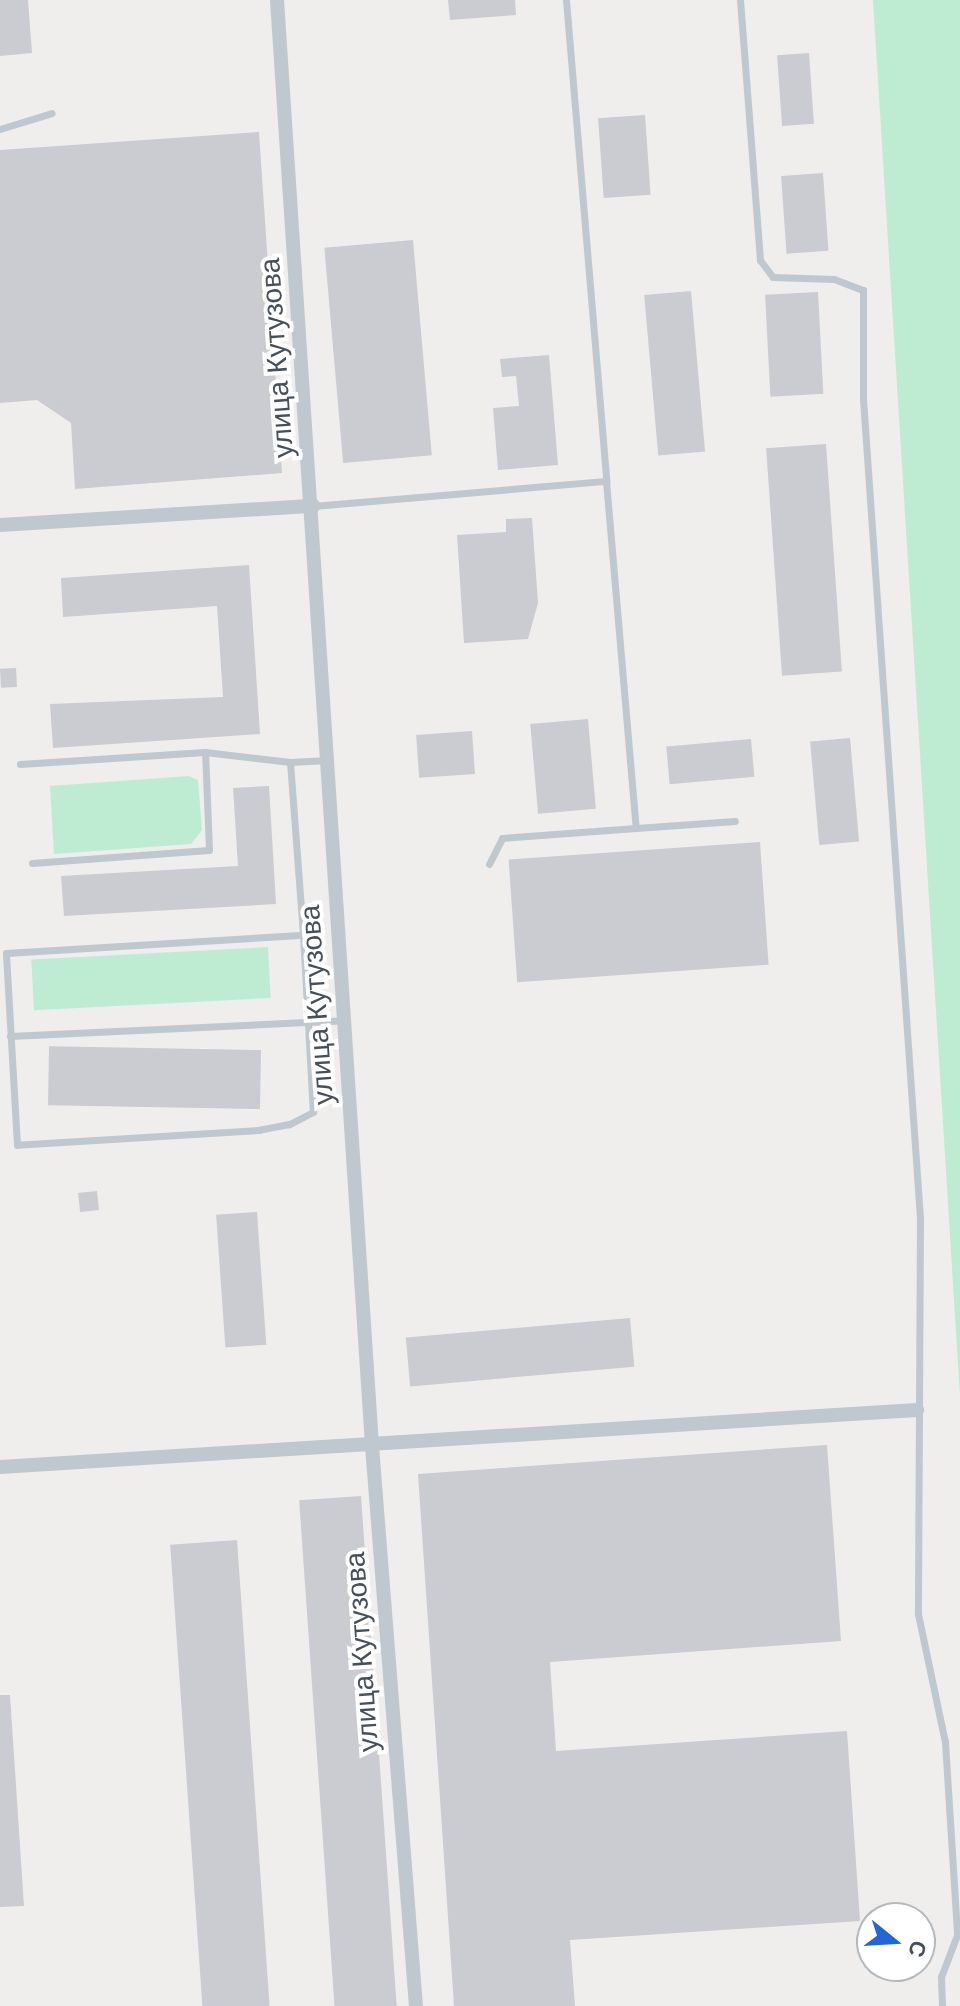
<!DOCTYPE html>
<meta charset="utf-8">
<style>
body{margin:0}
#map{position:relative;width:960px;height:2006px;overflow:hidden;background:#f0eded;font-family:Helvetica,sans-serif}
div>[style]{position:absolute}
.green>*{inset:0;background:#bdecd2;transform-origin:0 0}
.building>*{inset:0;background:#caccd2;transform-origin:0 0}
.lane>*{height:7px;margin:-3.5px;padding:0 3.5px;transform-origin:3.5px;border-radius:3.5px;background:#bfc7cf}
.street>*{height:14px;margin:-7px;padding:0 7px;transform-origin:7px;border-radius:7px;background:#bfc7cf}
span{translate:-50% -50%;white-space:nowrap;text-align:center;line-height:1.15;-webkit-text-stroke:8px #fff;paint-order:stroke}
.street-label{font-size:28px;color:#475059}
.north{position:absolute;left:856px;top:1902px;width:80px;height:80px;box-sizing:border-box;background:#fff;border:2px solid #b5b9bd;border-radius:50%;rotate:108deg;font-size:22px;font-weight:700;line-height:32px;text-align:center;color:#475059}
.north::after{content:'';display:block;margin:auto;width:28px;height:36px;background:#2367d4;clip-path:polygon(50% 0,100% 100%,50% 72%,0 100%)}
</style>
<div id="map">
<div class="green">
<div style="clip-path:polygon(873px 0,960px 0,960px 1396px)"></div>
<div style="clip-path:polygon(189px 776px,198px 780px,202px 830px,191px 844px,54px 854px,50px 786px)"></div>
<div style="left:268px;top:947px;width:51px;height:237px;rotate:87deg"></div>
</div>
<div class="building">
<div style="clip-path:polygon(0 0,28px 0,32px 53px,0 56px)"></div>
<div style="clip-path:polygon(448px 0,515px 0,516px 15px,450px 20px)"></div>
<div style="left:809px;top:53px;width:71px;height:32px;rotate:86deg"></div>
<div style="left:645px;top:115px;width:80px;height:47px;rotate:86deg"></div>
<div style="clip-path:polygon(259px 132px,282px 473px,75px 489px,71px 423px,37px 400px,0 403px,0 150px)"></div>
<div style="left:823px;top:173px;width:78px;height:42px;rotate:86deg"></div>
<div style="left:413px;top:240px;width:216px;height:89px;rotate:85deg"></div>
<div style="left:691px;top:291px;width:161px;height:47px;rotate:85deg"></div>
<div style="left:818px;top:292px;width:102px;height:53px;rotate:87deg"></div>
<div style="clip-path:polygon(549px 355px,558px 465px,498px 470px,493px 408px,519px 406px,516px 376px,502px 377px,500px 359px)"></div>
<div style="left:826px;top:444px;width:228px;height:60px;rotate:86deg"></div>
<div style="clip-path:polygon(532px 518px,538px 603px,528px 639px,464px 643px,457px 535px,506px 532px,506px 519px)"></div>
<div style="clip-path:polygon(249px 565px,260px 734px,53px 748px,50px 704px,223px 697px,217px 606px,63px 617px,61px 578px)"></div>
<div style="left:16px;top:668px;width:19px;height:16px;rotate:87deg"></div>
<div style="left:588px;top:719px;width:90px;height:58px;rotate:85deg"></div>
<div style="left:472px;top:731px;width:43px;height:56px;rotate:86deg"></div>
<div style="left:850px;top:738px;width:104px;height:40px;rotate:85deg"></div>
<div style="left:751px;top:739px;width:38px;height:85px;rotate:85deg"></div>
<div style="clip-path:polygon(269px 786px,276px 904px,64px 916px,61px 876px,238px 866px,233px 788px)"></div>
<div style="left:760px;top:842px;width:123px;height:252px;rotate:86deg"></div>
<div style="left:261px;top:1050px;width:59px;height:212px;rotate:91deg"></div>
<div style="left:97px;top:1191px;width:19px;height:19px;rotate:84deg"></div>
<div style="left:257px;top:1212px;width:133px;height:41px;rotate:86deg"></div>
<div style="left:630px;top:1318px;width:49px;height:225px;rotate:85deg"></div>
<div style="clip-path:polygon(827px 1445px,841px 1641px,550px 1662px,556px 1751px,847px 1731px,860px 1921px,570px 1940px,575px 2006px,454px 2006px,418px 1474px)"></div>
<div style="left:361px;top:1496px;width:511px;height:62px;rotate:86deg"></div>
<div style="left:237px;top:1540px;width:467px;height:67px;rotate:86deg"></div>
<div style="clip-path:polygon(0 1695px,10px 1695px,24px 1906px,0 1907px)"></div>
</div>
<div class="lane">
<div style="left:566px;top:0;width:483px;rotate:85.2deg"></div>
<div style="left:740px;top:0;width:261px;rotate:85.6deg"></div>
<div style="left:760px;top:260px;width:21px;rotate:53deg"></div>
<div style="left:773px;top:277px;width:61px;rotate:1.9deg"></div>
<div style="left:834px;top:279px;width:31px;rotate:21deg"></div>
<div style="left:863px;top:290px;width:109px;rotate:90deg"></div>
<div style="left:863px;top:399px;width:821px;rotate:86.02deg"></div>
<div style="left:920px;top:1218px;width:396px;rotate:90.3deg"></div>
<div style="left:918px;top:1614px;width:131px;rotate:78.1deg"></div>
<div style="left:945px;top:1742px;width:193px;rotate:86.4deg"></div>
<div style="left:957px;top:1935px;width:45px;rotate:110.9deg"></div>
<div style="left:941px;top:1977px;width:29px;rotate:88deg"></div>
<div style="left:0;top:129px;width:54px;rotate:-17.1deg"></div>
<div style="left:313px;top:506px;width:294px;rotate:-4.9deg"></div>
<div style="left:606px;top:481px;width:348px;rotate:85.1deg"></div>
<div style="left:636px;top:828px;width:99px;rotate:-4deg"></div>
<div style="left:290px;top:762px;width:173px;rotate:85.7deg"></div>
<div style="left:303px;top:935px;width:177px;rotate:86.8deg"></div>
<div style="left:313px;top:1112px;width:27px;rotate:153deg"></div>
<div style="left:289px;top:1124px;width:31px;rotate:169deg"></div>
<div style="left:259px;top:1130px;width:242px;rotate:176.5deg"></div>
<div style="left:17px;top:1145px;width:192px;rotate:-93.3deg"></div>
<div style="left:6px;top:953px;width:298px;rotate:-3.5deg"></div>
<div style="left:20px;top:764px;width:185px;rotate:-3.7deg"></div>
<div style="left:205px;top:752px;width:86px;rotate:6.7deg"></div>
<div style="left:290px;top:762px;width:38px;rotate:-3deg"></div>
<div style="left:32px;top:863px;width:177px;rotate:-4.2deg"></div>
<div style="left:209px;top:850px;width:98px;rotate:-92.3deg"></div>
<div style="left:489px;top:864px;width:29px;rotate:-63deg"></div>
<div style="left:502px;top:838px;width:134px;rotate:-4.3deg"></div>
<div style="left:10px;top:1036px;width:334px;rotate:-2.7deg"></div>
</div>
<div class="street">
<div style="left:277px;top:0;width:1449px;rotate:86.24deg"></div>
<div style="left:372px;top:1446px;width:562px;rotate:85.51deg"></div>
<div style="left:0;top:525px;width:314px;rotate:-3.5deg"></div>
<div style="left:0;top:1467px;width:919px;rotate:-3.56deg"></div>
</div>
<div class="street-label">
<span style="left:277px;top:358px;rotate:-94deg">улица Кутузова</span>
<span style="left:317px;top:1005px;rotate:-94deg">улица Кутузова</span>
<span style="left:362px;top:1652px;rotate:-94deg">улица Кутузова</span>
</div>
<div class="north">С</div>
</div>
